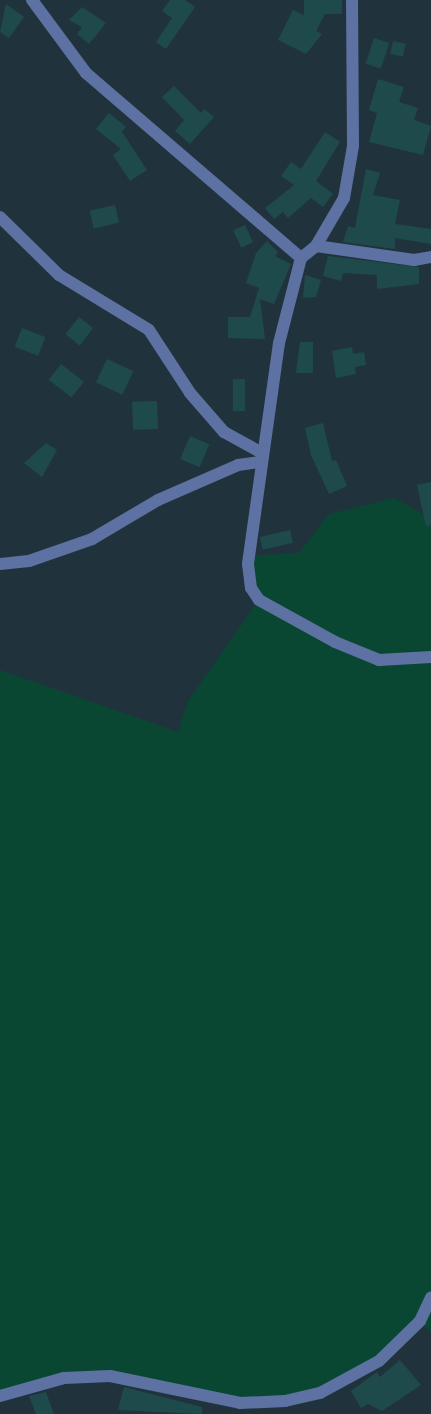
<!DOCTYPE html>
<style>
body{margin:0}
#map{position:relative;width:431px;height:1414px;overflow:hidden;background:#20333d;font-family:"Asap Condensed",sans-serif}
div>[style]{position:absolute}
.green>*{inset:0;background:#0a4732}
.building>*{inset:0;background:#1f4a4b;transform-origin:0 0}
.street>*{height:12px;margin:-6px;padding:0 6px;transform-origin:6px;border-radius:6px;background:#5d71a2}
span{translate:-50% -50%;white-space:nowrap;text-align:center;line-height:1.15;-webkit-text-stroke:4px #111a1e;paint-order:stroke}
</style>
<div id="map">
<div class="green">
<div style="clip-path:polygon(394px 498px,431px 518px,431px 1333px,420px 1321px,379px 1361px,320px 1393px,240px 1403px,110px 1376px,0 1396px,0 670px,178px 732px,188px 701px,259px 600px,247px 556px,299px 553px,329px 514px)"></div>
</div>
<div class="building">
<div style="clip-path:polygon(170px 0,185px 0,195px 7px,166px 49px,156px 42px,172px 18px,162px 11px)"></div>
<div style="clip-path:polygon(304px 0,342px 0,342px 14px,325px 14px,316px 31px,322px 34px,306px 54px,278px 40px,293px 10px,304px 15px)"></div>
<div style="clip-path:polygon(6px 4px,24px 17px,9px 38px,0 32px)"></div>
<div style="clip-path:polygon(82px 7px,106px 23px,89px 44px,77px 34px,82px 27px,69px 20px)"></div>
<div style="left:374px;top:38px;width:16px;height:27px;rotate:18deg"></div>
<div style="left:393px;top:41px;width:13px;height:13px;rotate:13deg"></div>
<div style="clip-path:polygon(378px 79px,404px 87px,399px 102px,418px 108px,414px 120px,431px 126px,423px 155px,369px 142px,377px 113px,369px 110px)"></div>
<div style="clip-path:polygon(174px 86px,201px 113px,204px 109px,214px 117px,190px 144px,175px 131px,184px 120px,162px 97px)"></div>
<div style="clip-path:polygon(109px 113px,126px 127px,122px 132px,147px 170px,130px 181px,113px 155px,121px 149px,96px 129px)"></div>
<div style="clip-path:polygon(325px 132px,340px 142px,316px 181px,333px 194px,323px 207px,311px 198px,288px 218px,283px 212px,274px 219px,265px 208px,294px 185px,281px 176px,291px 162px,301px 169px)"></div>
<div style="clip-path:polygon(366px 169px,380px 173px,373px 195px,400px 200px,395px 224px,431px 229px,431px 244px,395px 238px,395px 249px,343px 242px,348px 226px,355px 228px)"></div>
<div style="left:115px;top:205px;width:18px;height:26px;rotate:77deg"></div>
<div style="left:245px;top:225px;width:19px;height:13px;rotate:65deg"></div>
<div style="clip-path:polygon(267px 241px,278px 252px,275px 256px,291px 264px,274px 304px,260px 299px,265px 339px,228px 338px,228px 317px,250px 317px,259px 288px,246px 283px,256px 253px)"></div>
<div style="clip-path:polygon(328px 256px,419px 267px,419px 284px,377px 289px,377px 275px,343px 273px,341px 281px,323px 276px)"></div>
<div style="clip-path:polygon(305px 275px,321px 280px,316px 297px,303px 298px)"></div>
<div style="left:79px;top:317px;width:18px;height:22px;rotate:38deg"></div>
<div style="left:22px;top:328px;width:25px;height:20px;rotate:21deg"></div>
<div style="clip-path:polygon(300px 342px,313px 342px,313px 373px,296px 373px)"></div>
<div style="clip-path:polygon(352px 347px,353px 354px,364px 352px,366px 365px,355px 367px,356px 374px,336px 378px,332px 351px)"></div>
<div style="left:107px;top:359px;width:29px;height:26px;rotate:25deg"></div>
<div style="left:61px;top:364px;width:29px;height:20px;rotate:38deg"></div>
<div style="left:233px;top:379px;width:12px;height:32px"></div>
<div style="left:157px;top:401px;width:28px;height:25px;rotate:88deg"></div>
<div style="clip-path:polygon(323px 423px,332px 461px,336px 460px,347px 486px,329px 494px,311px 455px,305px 428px)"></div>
<div style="left:190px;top:436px;width:21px;height:25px;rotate:23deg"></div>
<div style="clip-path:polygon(46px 443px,57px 450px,42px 477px,24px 463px)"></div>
<div style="clip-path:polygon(431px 482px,431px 525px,426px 526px,417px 485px)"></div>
<div style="left:290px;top:530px;width:13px;height:31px;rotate:77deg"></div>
<div style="clip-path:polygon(400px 1360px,421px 1385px,382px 1411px,368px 1404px,361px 1408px,351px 1391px,377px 1372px,380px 1377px)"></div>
<div style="clip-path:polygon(124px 1387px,202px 1407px,202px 1414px,118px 1410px)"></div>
<div style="clip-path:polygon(46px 1392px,54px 1414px,36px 1414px,29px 1396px)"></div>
</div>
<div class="street">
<div style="left:32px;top:0;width:91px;rotate:53.5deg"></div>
<div style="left:86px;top:73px;width:284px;rotate:40.7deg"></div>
<div style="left:352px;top:0;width:146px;rotate:89.6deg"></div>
<div style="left:353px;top:146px;width:53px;rotate:99.8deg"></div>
<div style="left:344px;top:198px;width:56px;rotate:120.3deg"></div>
<div style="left:316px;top:246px;width:19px;rotate:141deg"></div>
<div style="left:301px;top:258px;width:88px;rotate:104.5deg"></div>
<div style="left:279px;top:343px;width:223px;rotate:98deg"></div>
<div style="left:248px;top:564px;width:24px;rotate:83deg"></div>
<div style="left:251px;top:588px;width:14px;rotate:56deg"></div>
<div style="left:259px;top:600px;width:87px;rotate:28.9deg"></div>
<div style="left:335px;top:642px;width:48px;rotate:22.2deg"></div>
<div style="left:379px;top:660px;width:52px;rotate:-3.3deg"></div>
<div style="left:0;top:217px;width:83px;rotate:44.5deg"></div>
<div style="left:59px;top:275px;width:105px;rotate:31.4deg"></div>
<div style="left:149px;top:330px;width:75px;rotate:56.9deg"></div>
<div style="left:190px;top:393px;width:52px;rotate:48.9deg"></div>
<div style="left:224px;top:432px;width:43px;rotate:28.9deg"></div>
<div style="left:316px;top:246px;width:99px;rotate:8.1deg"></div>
<div style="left:414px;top:260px;width:17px;rotate:-10deg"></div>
<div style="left:0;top:564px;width:29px;rotate:-6deg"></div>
<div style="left:29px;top:561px;width:67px;rotate:-19.2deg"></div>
<div style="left:92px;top:539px;width:77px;rotate:-30.6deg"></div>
<div style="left:158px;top:500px;width:87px;rotate:-23.6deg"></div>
<div style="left:238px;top:465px;width:21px;rotate:-8deg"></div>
<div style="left:0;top:1396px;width:66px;rotate:-15.7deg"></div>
<div style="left:64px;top:1378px;width:46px;rotate:-2.5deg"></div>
<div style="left:110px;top:1376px;width:133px;rotate:11.7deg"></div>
<div style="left:240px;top:1403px;width:45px;rotate:-2.5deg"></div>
<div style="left:285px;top:1401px;width:36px;rotate:-13deg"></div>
<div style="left:320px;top:1393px;width:67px;rotate:-28.5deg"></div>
<div style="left:379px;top:1361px;width:57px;rotate:-44.3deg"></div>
<div style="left:420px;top:1321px;width:26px;rotate:-65deg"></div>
</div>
</div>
